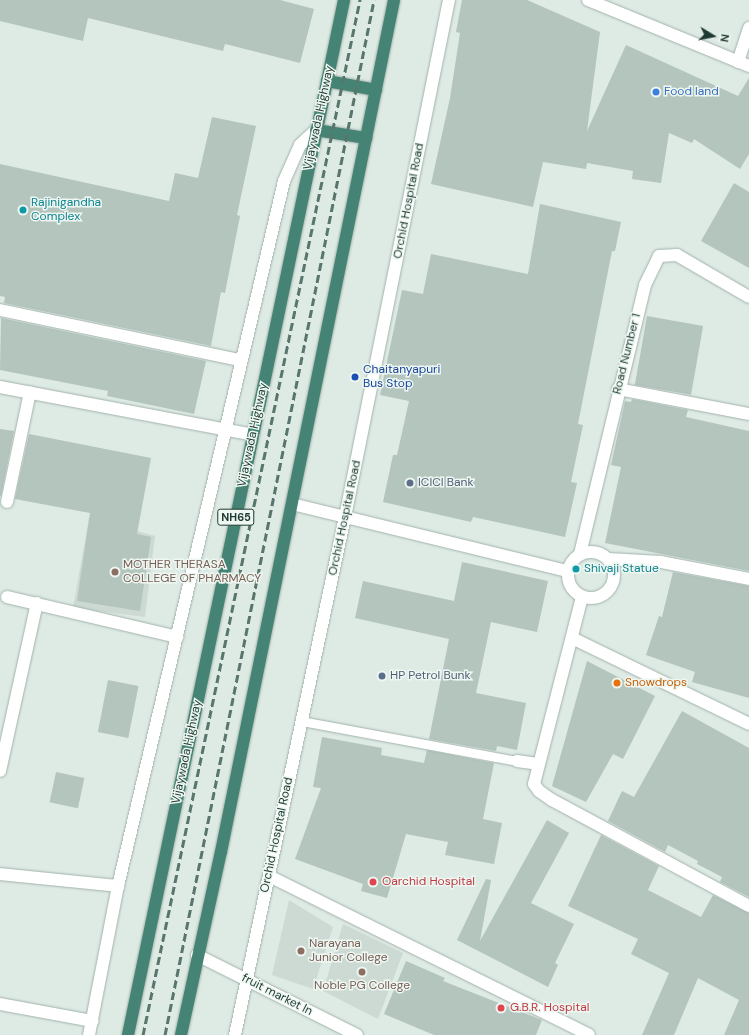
<!DOCTYPE html>
<style>
body{margin:0}
#map{position:relative;width:749px;height:1035px;overflow:hidden;background:#deeae4;font-family:"DM Sans",sans-serif}
div>[style]{position:absolute}
.built>*{inset:0;background:#ccdad3}
.building>*{inset:0;background:#b3c5bd;transform-origin:0 0}
.roads{filter:drop-shadow(0 0 1px #a1b2ab) drop-shadow(0 0 1px #a1b2ab)}
.service>*{height:9px;margin:-4.5px;padding:0 4.5px;transform-origin:4.5px;border-radius:4.5px;background:#fff}
.minor>*{height:12px;margin:-6px;padding:0 6px;transform-origin:6px;border-radius:6px;background:#fff}
.minor>.ring{margin:-6px;padding:0;box-sizing:content-box;background:none;border:12px solid #fff;border-radius:50%}
.tertiary>*{height:12px;margin:-6px;padding:0 6px;transform-origin:6px;border-radius:6px;background:#fff}
.trunk>*{height:12px;margin:-6px;padding:0 6px;transform-origin:6px;border-radius:6px;background:#458474}
.rail>*{height:3px;margin-top:-1.5px;transform-origin:0;background:repeating-linear-gradient(90deg,#59766d 0 8px,transparent 0 12px)}
.dots>*{width:11px;height:11px;translate:-50% -50%;box-sizing:border-box;border:2px solid #eef7f2;border-radius:50%}
span{translate:-50% -50%;white-space:nowrap;text-align:center;line-height:1.15;-webkit-text-stroke:3px #eef7f2;paint-order:stroke}
.shield-label span{padding:1px 3px;background:#eef7f2;border:1px solid;border-radius:3px;-webkit-text-stroke-width:0}
.shield-label{font-size:11px;color:#1f3a32;font-weight:700}
.shop-label{font-size:12px;color:#366cbe}
.left{translate:0 -50%;text-align:left}
.street-label{font-size:12px;color:#1f3a32}
.culture-label{font-size:12px;color:#0d838f}
.transit-label{font-size:12px;color:#164399}
.service-label{font-size:12px;color:#4e5e75}
.education-label{font-size:12px;color:#785e54}
.food-label{font-size:12px;color:#c56008}
.health-label{font-size:12px;color:#be3a42}
.north{position:absolute;left:693px;top:16px;width:40px;height:40px;-webkit-text-stroke:3px #eef7f2;paint-order:stroke;rotate:100deg;font-size:11px;font-weight:700;line-height:16px;text-align:center;color:#1f3a32}
.north::after{content:'';display:block;margin:auto;width:14px;height:18px;background:#1f3a32;clip-path:polygon(50% 0,100% 100%,50% 72%,0 100%)}
</style>
<div id="map">
<div class="built">
<div style="clip-path:polygon(89px 518px,155px 536px,145px 617px,73px 608px)"></div>
<div style="clip-path:polygon(289px 900px,333px 927px,313px 989px,272px 975px)"></div>
<div style="clip-path:polygon(343px 924px,403px 953px,378px 1019px,323px 991px)"></div>
</div>
<div class="building">
<div style="clip-path:polygon(0 0,280px 0,314px 9px,300px 63px,225px 44px,223px 51px,88px 18px,83px 41px,0 21px)"></div>
<div style="clip-path:polygon(462px 0,527px 0,600px 32px,587px 131px,626px 45px,738px 96px,749px 78px,749px 154px,740px 169px,694px 139px,692px 143px,669px 133px,661px 183px,632px 179px,633px 171px,587px 163px,586px 169px,543px 162px,533px 207px,431px 184px,450px 98px,460px 33px,456px 32px)"></div>
<div style="clip-path:polygon(212px 117px,256px 126px,237px 215px,240px 216px,225px 293px,221px 292px,211px 346px,4px 303px,5px 297px,0 296px,0 164px,169px 201px,175px 173px,198px 178px)"></div>
<div style="clip-path:polygon(734px 183px,749px 192px,749px 268px,701px 241px)"></div>
<div style="clip-path:polygon(540px 204px,621px 222px,615px 251px,612px 251px,578px 424px,583px 425px,571px 482px,577px 483px,565px 537px,473px 517px,471px 522px,383px 502px,393px 455px,397px 455px,409px 401px,380px 395px,402px 290px,423px 294px,431px 254px,528px 274px)"></div>
<div style="left:647px;top:316px;width:57px;height:70px;rotate:10deg"></div>
<div style="clip-path:polygon(1px 318px,206px 361px,194px 414px,107px 396px,108px 391px,0 370px)"></div>
<div style="clip-path:polygon(632px 399px,688px 410px,686px 417px,749px 431px,749px 571px,605px 543px,621px 467px,611px 465px,625px 401px,631px 402px)"></div>
<div style="clip-path:polygon(0 429px,14px 431px,1px 496px,0 496px)"></div>
<div style="clip-path:polygon(29px 434px,151px 458px,137px 534px,151px 537px,140px 611px,77px 601px,90px 513px,15px 499px)"></div>
<div style="clip-path:polygon(462px 562px,548px 581px,537px 632px,491px 622px,476px 693px,526px 703px,517px 750px,497px 746px,496px 751px,429px 739px,449px 639px,355px 618px,363px 581px,454px 601px)"></div>
<div style="clip-path:polygon(673px 572px,749px 586px,749px 698px,692px 682px,695px 672px,646px 655px,659px 616px,662px 617px)"></div>
<div style="clip-path:polygon(587px 661px,655px 696px,623px 759px,613px 754px,586px 802px,552px 786px)"></div>
<div style="left:108px;top:680px;width:31px;height:53px;rotate:11deg"></div>
<div style="clip-path:polygon(682px 711px,749px 748px,749px 897px,720px 882px,722px 877px,697px 864px,698px 861px,668px 845px,665px 852px,608px 821px,622px 791px,634px 797px)"></div>
<div style="clip-path:polygon(322px 737px,382px 748px,381px 755px,424px 763px,427px 750px,494px 763px,483px 819px,502px 823px,494px 864px,445px 855px,448px 842px,406px 834px,387px 898px,361px 891px,363px 884px,295px 859px,321px 788px,313px 787px)"></div>
<div style="left:56px;top:772px;width:29px;height:31px;rotate:12deg"></div>
<div style="clip-path:polygon(547px 820px,569px 833px,531px 903px,574px 924px,555px 963px,558px 965px,548px 987px,457px 940px,486px 879px,491px 880px,480px 941px)"></div>
<div style="clip-path:polygon(601px 835px,659px 866px,648px 890px,701px 917px,713px 895px,749px 913px,749px 1035px,724px 1035px,739px 1000px,698px 978px,674px 1035px,642px 1035px,669px 973px,631px 954px,638px 939px,568px 906px)"></div>
<div style="clip-path:polygon(406px 961px,445px 978px,443px 981px,542px 1020px,536px 1035px,434px 1035px,384px 1014px)"></div>
</div>
<div class="roads">
<div class="service">
<div style="left:301px;top:721px;width:220px;rotate:10.5deg"></div>
</div>
<div class="minor">
<div style="left:588px;top:0;width:174px;rotate:22.3deg"></div>
<div style="left:738px;top:62px;width:36px;rotate:-72deg"></div>
<div style="left:0;top:310px;width:245px;rotate:11.8deg"></div>
<div style="left:0;top:387px;width:258px;rotate:10.7deg"></div>
<div style="left:618px;top:389px;width:133px;rotate:10.8deg"></div>
<div style="left:7px;top:502px;width:112px;rotate:-78.2deg"></div>
<div style="left:292px;top:504px;width:283px;rotate:13.7deg"></div>
<div class="ring" style="left:568px;top:552px;width:34px;height:34px"></div>
<div style="left:580px;top:554px;width:277px;rotate:-76.4deg"></div>
<div style="left:645px;top:285px;width:32px;rotate:-64deg"></div>
<div style="left:659px;top:256px;width:18px;rotate:-3deg"></div>
<div style="left:677px;top:255px;width:83px;rotate:30.3deg"></div>
<div style="left:608px;top:559px;width:53px;rotate:3.2deg"></div>
<div style="left:661px;top:562px;width:90px;rotate:10.9deg"></div>
<div style="left:7px;top:597px;width:175px;rotate:13.2deg"></div>
<div style="left:582px;top:597px;width:193px;rotate:104.4deg"></div>
<div style="left:534px;top:784px;width:9px;rotate:54deg"></div>
<div style="left:539px;top:791px;width:16px;rotate:35deg"></div>
<div style="left:552px;top:800px;width:224px;rotate:28.3deg"></div>
<div style="left:572px;top:638px;width:197px;rotate:25.9deg"></div>
<div style="left:517px;top:761px;width:21px;rotate:8deg"></div>
<div style="left:0;top:771px;width:172px;rotate:-77.6deg"></div>
<div style="left:0;top:874px;width:119px;rotate:5.8deg"></div>
<div style="left:269px;top:876px;width:357px;rotate:26.4deg"></div>
<div style="left:197px;top:955px;width:179px;rotate:26.6deg"></div>
<div style="left:0;top:1004px;width:94px;rotate:10.5deg"></div>
</div>
<div class="tertiary">
<div style="left:89px;top:1035px;width:152px;rotate:-79deg"></div>
<div style="left:118px;top:886px;width:724px;rotate:-76.75deg"></div>
<div style="left:284px;top:181px;width:39px;rotate:-66deg"></div>
<div style="left:300px;top:145px;width:22px;rotate:-43deg"></div>
<div style="left:235px;top:1035px;width:530px;rotate:-78.01deg"></div>
<div style="left:345px;top:517px;width:527px;rotate:-78.63deg"></div>
</div>
<div class="trunk">
<div style="left:327px;top:81px;width:50px;rotate:10.4deg"></div>
<div style="left:316px;top:130px;width:51px;rotate:9.1deg"></div>
<div style="left:128px;top:1035px;width:1057px;rotate:-78.21deg"></div>
<div style="left:181px;top:1035px;width:187px;rotate:-77.7deg"></div>
<div style="left:221px;top:852px;width:869px;rotate:-78.52deg"></div>
</div>
</div>
<div class="rail">
<div style="left:143px;top:1035px;width:1058px;rotate:-78.16deg"></div>
<div style="left:165px;top:1035px;width:1056px;rotate:-78.58deg"></div>
</div>
<div class="dots">
<div style="left:656px;top:92px;background:#3f7fe0"></div>
<div style="left:23px;top:210px;background:#0f9aa8"></div>
<div style="left:355px;top:377px;background:#1a4fb4"></div>
<div style="left:410px;top:483px;background:#5c6f8a"></div>
<div style="left:576px;top:569px;background:#0f9aa8"></div>
<div style="left:115px;top:572px;background:#8d6e63"></div>
<div style="left:382px;top:676px;background:#5c6f8a"></div>
<div style="left:617px;top:683px;background:#e8710a"></div>
<div style="left:373px;top:882px;background:#e0444e"></div>
<div style="left:301px;top:951px;background:#8d6e63"></div>
<div style="left:362px;top:972px;background:#8d6e63"></div>
<div style="left:501px;top:1008px;background:#e0444e"></div>
</div>
<div class="shield-label">
<span style="left:236px;top:517px">NH65</span>
</div>
<div class="shop-label">
<span class="left" style="left:664px;top:92px">Food land</span>
</div>
<div class="street-label">
<span style="left:319px;top:118px;rotate:-78deg">Vijaywada Highway</span>
<span style="left:409px;top:201px;rotate:-79deg">Orchid Hospital Road</span>
<span style="left:627px;top:354px;rotate:-76deg">Road Number 1</span>
<span style="left:253px;top:435px;rotate:-78deg">Vijaywada Highway</span>
<span style="left:345px;top:518px;rotate:-78deg">Orchid Hospital Road</span>
<span style="left:187px;top:752px;rotate:-78deg">Vijaywada Highway</span>
<span style="left:277px;top:835px;rotate:-78deg">Orchid Hospital Road</span>
<span style="left:277px;top:995px;rotate:27deg">fruit market ln</span>
</div>
<div class="culture-label">
<span class="left" style="left:31px;top:210px">Rajinigandha<br>Complex</span>
<span class="left" style="left:584px;top:569px">Shivaji Statue</span>
</div>
<div class="transit-label">
<span class="left" style="left:363px;top:377px">Chaitanyapuri<br>Bus Stop</span>
</div>
<div class="service-label">
<span class="left" style="left:418px;top:483px">ICICI Bank</span>
<span class="left" style="left:390px;top:676px">HP Petrol Bunk</span>
</div>
<div class="education-label">
<span class="left" style="left:123px;top:572px">MOTHER THERASA<br>COLLEGE OF PHARMACY</span>
<span class="left" style="left:309px;top:951px">Narayana<br>Junior College</span>
<span style="left:362px;top:986px">Noble PG College</span>
</div>
<div class="food-label">
<span class="left" style="left:625px;top:683px">Snowdrops</span>
</div>
<div class="health-label">
<span class="left" style="left:382px;top:882px">Oarchid Hospital</span>
<span class="left" style="left:510px;top:1008px">G.B.R. Hospital</span>
</div>
<div class="north">N</div>
</div>
